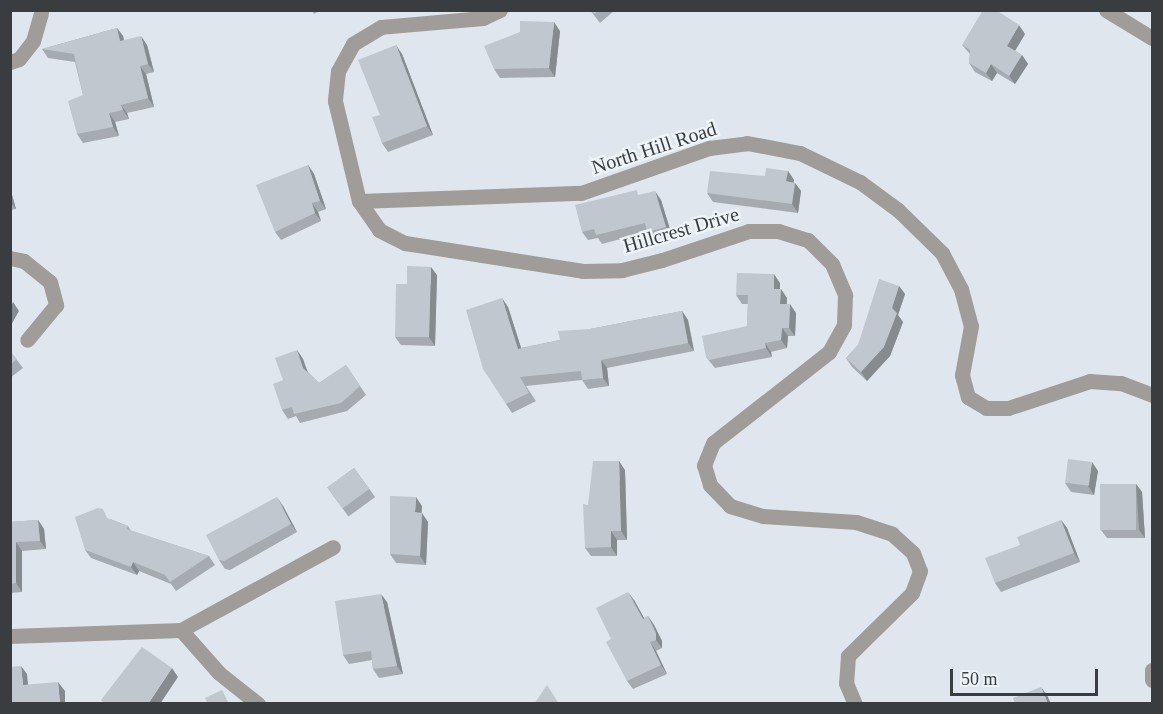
<!DOCTYPE html>
<style>
body{margin:0}
#map{position:relative;width:1163px;height:714px;overflow:hidden;background:#dfe6ed;font-family:"Times New Roman",serif}
div>[style]{position:absolute}
.street>*{height:15px;margin:-7.5px;padding:0 7.5px;transform-origin:7.5px;border-radius:7.5px;background:#a09c9a}
.wall>*{inset:0;background:#a5abb1;transform-origin:0 0}
.shaded-wall>*{inset:0;background:#868b90}
.building>*{inset:0;background:#c0c7ce;transform-origin:0 0}
span{translate:-50% -50%;white-space:nowrap;text-align:center;line-height:1.15;-webkit-text-stroke:5px #edf4fa;paint-order:stroke}
.street-label{font-size:20px;color:#3a3d40}
.frame{position:absolute;inset:0;border:12px solid #3a3d40;pointer-events:none}
.scale{position:absolute;left:950px;top:669px;width:148px;height:27px;box-sizing:border-box;border:3px solid #3a3d40;border-top:0;padding-left:8px;font-size:18px;line-height:21px;white-space:nowrap;color:#3a3d40;-webkit-text-stroke:4px #edf4fa;paint-order:stroke}
</style>
<div id="map">
<div class="street">
<div style="left:500px;top:10px;width:19px;rotate:155deg"></div>
<div style="left:483px;top:18px;width:102px;rotate:175deg"></div>
<div style="left:381px;top:27px;width:33px;rotate:149deg"></div>
<div style="left:353px;top:44px;width:31px;rotate:119deg"></div>
<div style="left:338px;top:71px;width:30px;rotate:96deg"></div>
<div style="left:335px;top:101px;width:103px;rotate:76.5deg"></div>
<div style="left:359px;top:201px;width:35px;rotate:55deg"></div>
<div style="left:379px;top:230px;width:29px;rotate:27deg"></div>
<div style="left:405px;top:243px;width:180px;rotate:8.9deg"></div>
<div style="left:583px;top:271px;width:39px;rotate:-1deg"></div>
<div style="left:622px;top:270px;width:41px;rotate:-14deg"></div>
<div style="left:662px;top:260px;width:92px;rotate:-18.4deg"></div>
<div style="left:749px;top:231px;width:29px"></div>
<div style="left:778px;top:231px;width:31px;rotate:17deg"></div>
<div style="left:808px;top:240px;width:34px;rotate:45deg"></div>
<div style="left:832px;top:264px;width:34px;rotate:67deg"></div>
<div style="left:845px;top:295px;width:30px;rotate:92deg"></div>
<div style="left:844px;top:325px;width:31px;rotate:119deg"></div>
<div style="left:829px;top:352px;width:147px;rotate:141.9deg"></div>
<div style="left:713px;top:443px;width:24px;rotate:112deg"></div>
<div style="left:704px;top:465px;width:21px;rotate:73deg"></div>
<div style="left:710px;top:485px;width:29px;rotate:46deg"></div>
<div style="left:730px;top:506px;width:34px;rotate:17deg"></div>
<div style="left:763px;top:516px;width:93px;rotate:3.7deg"></div>
<div style="left:856px;top:522px;width:38px;rotate:18deg"></div>
<div style="left:892px;top:534px;width:28px;rotate:42deg"></div>
<div style="left:913px;top:553px;width:19px;rotate:69deg"></div>
<div style="left:920px;top:571px;width:23px;rotate:110deg"></div>
<div style="left:912px;top:593px;width:90px;rotate:135.5deg"></div>
<div style="left:848px;top:656px;width:27px;rotate:94deg"></div>
<div style="left:846px;top:683px;width:23px;rotate:67deg"></div>
<div style="left:1106px;top:10px;width:54px;rotate:31.3deg"></div>
<div style="left:10px;top:62px;width:9px;rotate:-18deg"></div>
<div style="left:19px;top:59px;width:23px;rotate:-52deg"></div>
<div style="left:33px;top:41px;width:29px;rotate:-74deg"></div>
<div style="left:359px;top:201px;width:222px;rotate:-2.1deg"></div>
<div style="left:581px;top:193px;width:136px;rotate:-19.4deg"></div>
<div style="left:709px;top:148px;width:38px;rotate:-7deg"></div>
<div style="left:747px;top:143px;width:54px;rotate:10.7deg"></div>
<div style="left:800px;top:153px;width:67px;rotate:25.8deg"></div>
<div style="left:860px;top:182px;width:47px;rotate:36.4deg"></div>
<div style="left:898px;top:210px;width:62px;rotate:44.3deg"></div>
<div style="left:942px;top:253px;width:41px;rotate:62.2deg"></div>
<div style="left:961px;top:289px;width:38px;rotate:75deg"></div>
<div style="left:971px;top:326px;width:50px;rotate:100.4deg"></div>
<div style="left:962px;top:375px;width:23px;rotate:75deg"></div>
<div style="left:968px;top:397px;width:21px;rotate:31deg"></div>
<div style="left:986px;top:408px;width:22px"></div>
<div style="left:1008px;top:408px;width:86px;rotate:-18.2deg"></div>
<div style="left:1090px;top:381px;width:31px;rotate:4deg"></div>
<div style="left:1121px;top:383px;width:33px;rotate:21deg"></div>
<div style="left:10px;top:258px;width:14px;rotate:12deg"></div>
<div style="left:24px;top:261px;width:33px;rotate:39deg"></div>
<div style="left:50px;top:282px;width:24px;rotate:75deg"></div>
<div style="left:56px;top:305px;width:45px;rotate:129.6deg"></div>
<div style="left:181px;top:630px;width:57px;rotate:48.5deg"></div>
<div style="left:219px;top:673px;width:50px;rotate:38.5deg"></div>
<div style="left:10px;top:636px;width:171px;rotate:-2deg"></div>
<div style="left:181px;top:630px;width:173px;rotate:-28.6deg"></div>
<div style="left:1152px;top:670px;width:10px;rotate:90deg"></div>
</div>
<div class="wall">
<div style="clip-path:polygon(312px 10px,321px 10px,314px 14px)"></div>
<div style="clip-path:polygon(590px 10px,615px 10px,600px 23px)"></div>
<div style="clip-path:polygon(117px 28px,123px 36px,124px 40px,147px 45px,154px 72px,146px 74px,154px 107px,127px 113px,129px 119px,115px 122px,119px 136px,83px 143px,77px 134px,83px 95px,75px 62px,48px 58px,42px 49px)"></div>
<div style="clip-path:polygon(560px 31px,555px 77px,500px 78px,494px 69px)"></div>
<div style="clip-path:polygon(1025px 34px,1015px 51px,1022px 55px,1028px 64px,1015px 84px,997px 73px,992px 81px,975px 72px,969px 63px,970px 54px,962px 45px)"></div>
<div style="clip-path:polygon(402px 54px,433px 135px,388px 152px,382px 143px,380px 115px)"></div>
<div style="clip-path:polygon(308px 165px,314px 174px,326px 209px,318px 212px,321px 221px,281px 240px,275px 232px)"></div>
<div style="clip-path:polygon(788px 171px,794px 180px,793px 182px,795px 183px,801px 191px,798px 213px,713px 202px,707px 193px,765px 176px)"></div>
<div style="clip-path:polygon(10px 188px,16px 209px,10px 210px)"></div>
<div style="clip-path:polygon(640px 195px,661px 200px,672px 236px,653px 241px,647px 232px,602px 244px,598px 238px,588px 240px,582px 232px)"></div>
<div style="clip-path:polygon(437px 275px,435px 346px,401px 345px,395px 337px)"></div>
<div style="clip-path:polygon(780px 283px,780px 289px,787px 298px,787px 304px,796px 313px,795px 336px,788px 336px,787px 348px,771px 352px,772px 357px,715px 368px,706px 357px,747px 326px,748px 304px,742px 304px,736px 295px)"></div>
<div style="clip-path:polygon(899px 286px,905px 294px,898px 315px,903px 322px,890px 356px,867px 381px,852px 367px,846px 358px,858px 345px)"></div>
<div style="clip-path:polygon(508px 307px,521px 348px,560px 340px,590px 329px,682px 311px,688px 320px,694px 351px,607px 368px,609px 386px,588px 389px,582px 380px,526px 386px,536px 401px,512px 413px,506px 404px)"></div>
<div style="clip-path:polygon(297px 350px,303px 359px,308px 372px,319px 383px,346px 365px,366px 395px,347px 411px,300px 423px,296px 416px,288px 419px,282px 410px,283px 380px)"></div>
<div style="clip-path:polygon(10px 351px,23px 368px,10px 378px)"></div>
<div style="left:354px;top:468px;width:36px;height:33px;rotate:54deg"></div>
<div style="clip-path:polygon(625px 470px,627px 540px,617px 540px,617px 556px,591px 556px,585px 548px)"></div>
<div style="clip-path:polygon(1098px 471px,1094px 495px,1071px 492px,1065px 483px)"></div>
<div style="clip-path:polygon(1136px 484px,1142px 492px,1145px 538px,1107px 538px,1101px 530px)"></div>
<div style="clip-path:polygon(283px 506px,297px 532px,230px 570px,225px 569px,219px 560px)"></div>
<div style="clip-path:polygon(422px 506px,421px 513px,428px 522px,426px 565px,396px 563px,390px 554px)"></div>
<div style="clip-path:polygon(110px 519px,128px 526px,131px 531px,209px 556px,215px 565px,176px 591px,171px 584px,139px 571px,137px 575px,91px 558px,85px 550px)"></div>
<div style="clip-path:polygon(38px 520px,44px 529px,46px 549px,22px 551px,22px 592px,10px 593px,10px 522px)"></div>
<div style="clip-path:polygon(1061px 520px,1067px 528px,1080px 562px,1001px 592px,995px 583px,1020px 545px)"></div>
<div style="clip-path:polygon(634px 600px,644px 618px,648px 616px,654px 625px,662px 641px,662px 648px,656px 651px,667px 674px,633px 689px,627px 681px,611px 639px)"></div>
<div style="clip-path:polygon(387px 602px,403px 674px,379px 678px,373px 669px,372px 660px,349px 664px,343px 655px)"></div>
</div>
<div class="shaded-wall">
<div style="clip-path:polygon(554px 22px,560px 31px,555px 77px,549px 68px)"></div>
<div style="clip-path:polygon(1019px 25px,1025px 34px,1013px 54px,1007px 46px)"></div>
<div style="clip-path:polygon(117px 28px,123px 36px,126px 50px,120px 41px)"></div>
<div style="clip-path:polygon(141px 36px,147px 45px,154px 72px,148px 64px)"></div>
<div style="clip-path:polygon(396px 45px,402px 54px,433px 135px,427px 126px)"></div>
<div style="clip-path:polygon(1022px 55px,1028px 64px,1015px 84px,1009px 76px)"></div>
<div style="clip-path:polygon(991px 64px,997px 73px,992px 81px,986px 73px)"></div>
<div style="clip-path:polygon(140px 66px,146px 74px,154px 107px,148px 98px)"></div>
<div style="clip-path:polygon(121px 105px,127px 113px,129px 119px,123px 110px)"></div>
<div style="clip-path:polygon(109px 113px,115px 122px,119px 136px,113px 127px)"></div>
<div style="clip-path:polygon(308px 165px,314px 174px,326px 209px,320px 201px)"></div>
<div style="clip-path:polygon(788px 171px,794px 180px,792px 190px,786px 181px)"></div>
<div style="clip-path:polygon(795px 183px,801px 191px,798px 213px,792px 204px)"></div>
<div style="clip-path:polygon(10px 188px,16px 209px,10px 202px)"></div>
<div style="clip-path:polygon(655px 191px,661px 200px,672px 236px,666px 227px)"></div>
<div style="clip-path:polygon(312px 203px,318px 212px,321px 221px,315px 213px)"></div>
<div style="clip-path:polygon(431px 267px,437px 275px,435px 346px,429px 337px)"></div>
<div style="clip-path:polygon(774px 274px,780px 283px,780px 298px,774px 289px)"></div>
<div style="clip-path:polygon(899px 286px,905px 294px,898px 315px,903px 322px,890px 356px,867px 381px,861px 372px,892px 308px)"></div>
<div style="clip-path:polygon(781px 289px,787px 298px,786px 313px,780px 304px)"></div>
<div style="clip-path:polygon(502px 298px,508px 307px,524px 357px,518px 349px)"></div>
<div style="clip-path:polygon(13px 302px,19px 311px,10px 327px,10px 308px)"></div>
<div style="clip-path:polygon(790px 304px,796px 313px,795px 336px,789px 328px)"></div>
<div style="clip-path:polygon(682px 311px,688px 320px,694px 351px,688px 343px)"></div>
<div style="clip-path:polygon(782px 328px,788px 336px,787px 348px,781px 340px)"></div>
<div style="clip-path:polygon(765px 343px,771px 352px,772px 357px,766px 348px)"></div>
<div style="clip-path:polygon(297px 350px,303px 359px,309px 377px,303px 368px)"></div>
<div style="clip-path:polygon(601px 360px,607px 368px,609px 386px,603px 378px)"></div>
<div style="clip-path:polygon(619px 461px,625px 470px,627px 540px,621px 531px)"></div>
<div style="clip-path:polygon(1092px 462px,1098px 471px,1094px 495px,1088px 486px)"></div>
<div style="clip-path:polygon(1136px 484px,1142px 492px,1145px 538px,1139px 530px)"></div>
<div style="clip-path:polygon(277px 497px,283px 506px,297px 532px,291px 524px)"></div>
<div style="clip-path:polygon(416px 497px,422px 506px,421px 521px,415px 512px)"></div>
<div style="clip-path:polygon(422px 513px,428px 522px,426px 565px,420px 556px)"></div>
<div style="clip-path:polygon(38px 520px,44px 529px,46px 549px,40px 541px)"></div>
<div style="clip-path:polygon(1061px 520px,1067px 528px,1080px 562px,1074px 553px)"></div>
<div style="clip-path:polygon(611px 531px,617px 540px,617px 556px,611px 547px)"></div>
<div style="clip-path:polygon(16px 542px,22px 551px,22px 592px,16px 583px)"></div>
<div style="clip-path:polygon(133px 562px,139px 571px,137px 575px,131px 567px)"></div>
<div style="clip-path:polygon(628px 592px,634px 600px,649px 627px,643px 619px)"></div>
<div style="clip-path:polygon(381px 594px,387px 602px,403px 674px,397px 666px)"></div>
<div style="clip-path:polygon(648px 616px,654px 625px,662px 641px,662px 648px,656px 640px)"></div>
<div style="clip-path:polygon(650px 642px,656px 651px,667px 674px,661px 665px)"></div>
<div style="clip-path:polygon(21px 666px,27px 674px,29px 694px,23px 685px)"></div>
<div style="clip-path:polygon(172px 668px,178px 677px,160px 704px,148px 704px)"></div>
<div style="clip-path:polygon(58px 682px,65px 691px,65px 704px,60px 704px)"></div>
<div style="clip-path:polygon(1041px 687px,1047px 695px,1051px 704px,1048px 704px)"></div>
</div>
<div class="building">
<div style="clip-path:polygon(591px 10px,599px 10px,594px 14px)"></div>
<div style="clip-path:polygon(983px 10px,996px 10px,1019px 25px,1007px 46px,1022px 55px,1009px 76px,991px 64px,986px 73px,969px 63px,970px 50px,962px 45px)"></div>
<div style="clip-path:polygon(520px 21px,554px 22px,549px 68px,494px 69px,484px 46px,520px 32px)"></div>
<div style="clip-path:polygon(117px 28px,120px 41px,141px 36px,148px 64px,140px 66px,148px 98px,121px 105px,123px 110px,109px 113px,113px 127px,77px 134px,68px 101px,83px 95px,74px 54px,42px 49px)"></div>
<div style="clip-path:polygon(396px 45px,427px 126px,382px 143px,372px 117px,380px 115px,358px 60px)"></div>
<div style="clip-path:polygon(308px 165px,320px 201px,312px 203px,315px 213px,275px 232px,256px 185px)"></div>
<div style="clip-path:polygon(766px 168px,788px 171px,786px 181px,795px 183px,792px 204px,707px 193px,710px 171px,765px 176px)"></div>
<div style="clip-path:polygon(637px 190px,638px 195px,655px 191px,666px 227px,647px 232px,645px 223px,596px 235px,594px 229px,582px 232px,575px 205px)"></div>
<div style="clip-path:polygon(407px 266px,431px 267px,429px 337px,395px 337px,396px 284px,407px 284px)"></div>
<div style="clip-path:polygon(737px 273px,774px 274px,774px 289px,781px 289px,780px 304px,790px 304px,789px 328px,782px 328px,781px 340px,765px 343px,766px 348px,709px 360px,706px 357px,702px 336px,747px 326px,748px 295px,736px 295px)"></div>
<div style="clip-path:polygon(879px 279px,899px 286px,892px 308px,897px 313px,884px 347px,861px 372px,846px 358px,858px 345px)"></div>
<div style="clip-path:polygon(502px 298px,518px 349px,560px 340px,558px 331px,590px 329px,682px 311px,688px 343px,601px 360px,603px 378px,582px 380px,581px 371px,520px 377px,529px 393px,506px 404px,483px 369px,466px 310px)"></div>
<div style="clip-path:polygon(297px 350px,303px 368px,319px 383px,346px 365px,360px 386px,341px 403px,294px 414px,292px 407px,282px 410px,273px 384px,283px 380px,275px 358px)"></div>
<div style="clip-path:polygon(10px 351px,17px 359px,10px 365px)"></div>
<div style="left:1068px;top:459px;width:24px;height:24px;rotate:7deg"></div>
<div style="clip-path:polygon(593px 461px,619px 461px,621px 531px,611px 531px,611px 547px,585px 548px,583px 504px,588px 505px)"></div>
<div style="left:354px;top:468px;width:26px;height:33px;rotate:54deg"></div>
<div style="left:1100px;top:484px;width:36px;height:46px"></div>
<div style="clip-path:polygon(390px 496px,416px 497px,415px 512px,422px 513px,420px 556px,390px 554px)"></div>
<div style="clip-path:polygon(277px 497px,291px 524px,224px 561px,219px 560px,206px 535px)"></div>
<div style="clip-path:polygon(98px 508px,103px 509px,107px 518px,128px 526px,127px 529px,209px 556px,170px 582px,165px 575px,133px 562px,131px 567px,85px 550px,75px 517px)"></div>
<div style="clip-path:polygon(38px 520px,40px 541px,16px 542px,16px 583px,10px 584px,10px 522px)"></div>
<div style="clip-path:polygon(1061px 520px,1074px 553px,995px 583px,985px 558px,1020px 545px,1017px 537px)"></div>
<div style="clip-path:polygon(628px 592px,643px 619px,648px 616px,656px 633px,656px 640px,650px 642px,661px 665px,627px 681px,606px 642px,611px 639px,596px 608px)"></div>
<div style="clip-path:polygon(381px 594px,397px 666px,373px 669px,371px 651px,343px 655px,335px 601px)"></div>
<div style="clip-path:polygon(142px 647px,172px 668px,148px 704px,105px 704px,101px 700px)"></div>
<div style="clip-path:polygon(21px 666px,23px 685px,58px 682px,60px 704px,10px 704px,10px 667px)"></div>
<div style="clip-path:polygon(547px 685px,559px 704px,534px 704px)"></div>
<div style="clip-path:polygon(1041px 687px,1048px 704px,1015px 704px,1013px 698px)"></div>
<div style="clip-path:polygon(222px 690px,229px 704px,208px 704px,205px 698px)"></div>
</div>
<div class="street-label">
<span style="left:654px;top:148px;rotate:-18deg">North Hill Road</span>
<span style="left:681px;top:230px;rotate:-16deg">Hillcrest Drive</span>
</div>
<div class="frame"></div>
<div class="scale">50 m</div>
</div>
